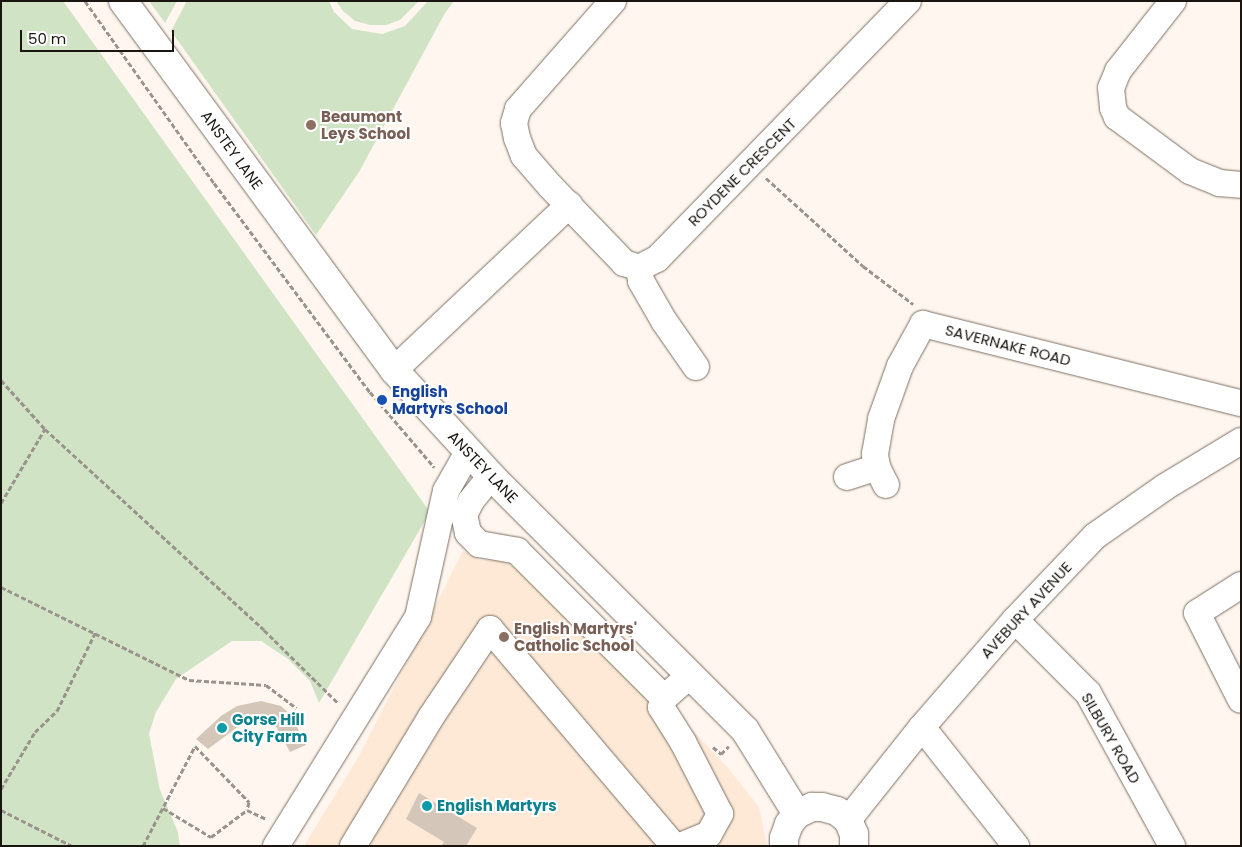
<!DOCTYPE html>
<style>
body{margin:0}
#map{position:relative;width:1242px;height:847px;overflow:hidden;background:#fff7ef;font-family:Poppins,sans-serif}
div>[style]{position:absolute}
.built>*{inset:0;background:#fde9d6}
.green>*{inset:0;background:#d0e4c5}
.building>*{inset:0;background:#d4c7ba}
.path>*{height:3px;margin-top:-1.5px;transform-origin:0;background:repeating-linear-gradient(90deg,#9a938c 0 5px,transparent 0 7.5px)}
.roads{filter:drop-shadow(0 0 1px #7b6f63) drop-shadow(0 0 1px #7b6f63)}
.minor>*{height:26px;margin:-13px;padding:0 13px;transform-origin:13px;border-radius:13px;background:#fff}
.major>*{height:28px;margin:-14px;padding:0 14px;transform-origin:14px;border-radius:14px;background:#fff}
.dots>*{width:14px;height:14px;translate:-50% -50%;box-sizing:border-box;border:2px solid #fff;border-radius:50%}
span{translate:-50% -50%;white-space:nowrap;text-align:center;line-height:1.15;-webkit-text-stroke:4px #fff;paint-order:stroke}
.education-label{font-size:15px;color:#785e54;font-weight:700}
.left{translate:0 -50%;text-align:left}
.street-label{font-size:15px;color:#1a1510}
.transit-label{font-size:15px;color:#164399;font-weight:700}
.culture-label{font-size:15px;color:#0d838f;font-weight:700}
.frame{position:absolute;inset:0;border:2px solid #1a1510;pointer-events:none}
.scale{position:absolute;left:20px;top:30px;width:154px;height:22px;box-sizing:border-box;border:2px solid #1a1510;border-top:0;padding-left:6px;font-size:15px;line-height:18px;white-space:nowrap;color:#1a1510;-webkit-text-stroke:4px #fff;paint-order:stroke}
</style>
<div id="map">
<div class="built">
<div style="clip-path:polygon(463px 551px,480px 560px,504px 561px,525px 574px,697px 735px,728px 768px,759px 807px,767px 846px,304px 846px,359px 756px)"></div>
</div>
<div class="green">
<div style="clip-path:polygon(1px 1px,63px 1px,430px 512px,319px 703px,310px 681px,288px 659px,261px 641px,232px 641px,176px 679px,156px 712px,149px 734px,160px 790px,178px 832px,180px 846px,1px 846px)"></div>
<div style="clip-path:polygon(149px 1px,177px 1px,165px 23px)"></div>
<div style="clip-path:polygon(187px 1px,329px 1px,334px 12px,352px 29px,382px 34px,405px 26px,428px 1px,454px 1px,445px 13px,359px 172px,316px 235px,171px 31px)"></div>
<div style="clip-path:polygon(336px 1px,419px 1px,400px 20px,386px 25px,370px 25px,355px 21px,343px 11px)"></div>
</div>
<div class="building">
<div style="clip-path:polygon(261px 701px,281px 706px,291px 715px,306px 745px,290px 752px,274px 723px,258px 718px,243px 723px,208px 749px,196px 739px,221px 716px,237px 706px)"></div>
<div style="clip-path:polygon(419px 793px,477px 828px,466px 846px,441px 846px,444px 842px,406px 819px)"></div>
</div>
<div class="path">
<div style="left:85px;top:1px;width:223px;rotate:54.7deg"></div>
<div style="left:214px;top:183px;width:261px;rotate:53.3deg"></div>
<div style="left:370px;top:392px;width:99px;rotate:49.5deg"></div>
<div style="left:766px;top:178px;width:131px;rotate:42.2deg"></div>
<div style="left:863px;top:266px;width:63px;rotate:37.2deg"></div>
<div style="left:1px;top:380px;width:66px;rotate:48.1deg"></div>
<div style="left:1px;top:503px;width:86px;rotate:-59.3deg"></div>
<div style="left:45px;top:429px;width:297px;rotate:42.5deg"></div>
<div style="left:264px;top:630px;width:104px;rotate:44.6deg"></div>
<div style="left:1px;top:587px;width:210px;rotate:26.3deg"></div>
<div style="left:189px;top:680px;width:77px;rotate:3.7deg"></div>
<div style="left:266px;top:685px;width:38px;rotate:37deg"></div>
<div style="left:713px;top:747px;width:11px;rotate:41deg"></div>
<div style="left:721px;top:754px;width:11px;rotate:-45deg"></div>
<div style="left:1px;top:789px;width:66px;rotate:-59.2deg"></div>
<div style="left:35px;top:732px;width:30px;rotate:-44deg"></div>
<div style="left:57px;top:711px;width:87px;rotate:-64deg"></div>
<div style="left:163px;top:808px;width:56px;rotate:31.1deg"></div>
<div style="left:211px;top:837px;width:45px;rotate:-36.9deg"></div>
<div style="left:1px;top:810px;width:80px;rotate:26.9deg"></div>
<div style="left:143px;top:846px;width:113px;rotate:-62.5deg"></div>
<div style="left:195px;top:746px;width:78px;rotate:46deg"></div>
<div style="left:249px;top:802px;width:8px;rotate:104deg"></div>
<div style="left:247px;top:810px;width:21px;rotate:25deg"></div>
</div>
<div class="roads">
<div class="minor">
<div style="left:613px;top:1px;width:144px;rotate:131.3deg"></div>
<div style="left:518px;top:109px;width:15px;rotate:106deg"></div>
<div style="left:514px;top:123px;width:15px;rotate:79deg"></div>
<div style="left:517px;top:138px;width:19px;rotate:69deg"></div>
<div style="left:524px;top:156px;width:40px;rotate:49deg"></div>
<div style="left:550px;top:186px;width:107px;rotate:46.1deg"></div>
<div style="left:624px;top:263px;width:16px;rotate:18deg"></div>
<div style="left:639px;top:268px;width:20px;rotate:-27deg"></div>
<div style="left:657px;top:259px;width:360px;rotate:-45.8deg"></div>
<div style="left:1173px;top:1px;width:89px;rotate:128.2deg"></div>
<div style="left:1118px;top:71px;width:18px;rotate:112deg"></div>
<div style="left:1111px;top:88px;width:20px;rotate:84deg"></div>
<div style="left:1113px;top:108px;width:10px;rotate:66deg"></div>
<div style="left:1117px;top:117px;width:91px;rotate:36.5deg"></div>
<div style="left:1190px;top:171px;width:31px;rotate:22deg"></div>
<div style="left:1219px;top:183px;width:22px;rotate:5deg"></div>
<div style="left:639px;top:268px;width:13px;rotate:81deg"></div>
<div style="left:641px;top:281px;width:46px;rotate:60.1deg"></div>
<div style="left:664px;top:321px;width:56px;rotate:55.2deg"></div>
<div style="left:394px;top:370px;width:241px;rotate:-43.3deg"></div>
<div style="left:491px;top:476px;width:32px;rotate:129deg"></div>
<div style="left:471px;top:501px;width:16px;rotate:117deg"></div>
<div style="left:464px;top:515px;width:18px;rotate:77deg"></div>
<div style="left:468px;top:533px;width:16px;rotate:45deg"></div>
<div style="left:479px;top:544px;width:39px;rotate:10deg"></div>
<div style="left:517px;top:551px;width:208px;rotate:45deg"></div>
<div style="left:847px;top:477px;width:32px;rotate:-18deg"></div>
<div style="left:886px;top:485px;width:20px;rotate:-117deg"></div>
<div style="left:877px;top:467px;width:13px;rotate:-99deg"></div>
<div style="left:875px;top:454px;width:36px;rotate:-80deg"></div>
<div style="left:881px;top:419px;width:56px;rotate:-70.3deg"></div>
<div style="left:900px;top:366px;width:48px;rotate:-61.3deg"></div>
<div style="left:923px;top:324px;width:328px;rotate:14deg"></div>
<div style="left:1241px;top:585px;width:52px;rotate:147.5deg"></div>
<div style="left:1197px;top:613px;width:97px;rotate:63.2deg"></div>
<div style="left:1015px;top:620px;width:103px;rotate:45deg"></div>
<div style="left:1088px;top:693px;width:175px;rotate:61.2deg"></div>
<div style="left:922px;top:727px;width:152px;rotate:51.7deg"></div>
<div style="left:848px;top:820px;width:119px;rotate:-51.5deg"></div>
<div style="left:922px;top:727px;width:142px;rotate:-49deg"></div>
<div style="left:1015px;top:620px;width:116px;rotate:-46.4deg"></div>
<div style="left:1095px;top:536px;width:85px;rotate:-35deg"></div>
<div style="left:1165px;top:487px;width:89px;rotate:-31.2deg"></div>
<div style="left:276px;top:846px;width:269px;rotate:-58.2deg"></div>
<div style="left:418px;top:617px;width:129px;rotate:-77.5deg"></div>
<div style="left:446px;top:491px;width:45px;rotate:-60.6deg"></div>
<div style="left:353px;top:846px;width:151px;rotate:-58.8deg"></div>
<div style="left:431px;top:717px;width:106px;rotate:-56.2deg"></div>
<div style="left:490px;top:629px;width:285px;rotate:49.7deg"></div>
<div style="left:680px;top:846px;width:31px;rotate:-22deg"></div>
<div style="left:709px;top:834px;width:23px;rotate:-61deg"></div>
<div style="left:720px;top:814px;width:81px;rotate:-117.2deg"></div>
<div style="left:683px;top:742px;width:41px;rotate:-122.2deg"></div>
<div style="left:661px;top:707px;width:9px;rotate:-72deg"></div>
<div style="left:664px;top:698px;width:35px;rotate:-41deg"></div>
</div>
<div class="major">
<div style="left:123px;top:1px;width:458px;rotate:53.7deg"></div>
<div style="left:394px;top:370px;width:144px;rotate:47.5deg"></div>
<div style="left:491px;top:476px;width:359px;rotate:45deg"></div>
<div style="left:745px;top:730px;width:99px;rotate:58.2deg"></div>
<div style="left:784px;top:846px;width:8px;rotate:-90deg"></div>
<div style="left:784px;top:838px;width:15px;rotate:-70deg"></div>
<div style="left:789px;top:824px;width:13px;rotate:-51deg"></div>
<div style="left:797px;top:814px;width:17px;rotate:-25deg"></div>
<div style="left:812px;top:807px;width:10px"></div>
<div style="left:822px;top:807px;width:16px;rotate:15deg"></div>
<div style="left:837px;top:811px;width:14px;rotate:39deg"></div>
<div style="left:848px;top:820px;width:15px;rotate:67deg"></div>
<div style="left:854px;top:834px;width:12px;rotate:90deg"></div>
</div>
</div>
<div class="dots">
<div style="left:311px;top:125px;background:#8d6e63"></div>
<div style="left:382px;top:400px;background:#1a4fb4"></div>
<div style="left:504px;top:637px;background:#8d6e63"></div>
<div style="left:222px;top:728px;background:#0f9aa8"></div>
<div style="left:427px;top:806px;background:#0f9aa8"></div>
</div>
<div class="education-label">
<span class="left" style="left:321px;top:125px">Beaumont<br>Leys School</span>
<span class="left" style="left:514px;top:637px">English Martyrs'<br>Catholic School</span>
</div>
<div class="street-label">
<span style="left:232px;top:150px;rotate:54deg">ANSTEY LANE</span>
<span style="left:742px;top:172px;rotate:-45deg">ROYDENE CRESCENT</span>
<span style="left:1008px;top:345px;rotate:14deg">SAVERNAKE ROAD</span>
<span style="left:483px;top:467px;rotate:46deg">ANSTEY LANE</span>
<span style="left:1026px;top:610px;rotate:-47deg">AVEBURY AVENUE</span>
<span style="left:1111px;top:738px;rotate:60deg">SILBURY ROAD</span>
</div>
<div class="transit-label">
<span class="left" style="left:392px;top:400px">English<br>Martyrs School</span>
</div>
<div class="culture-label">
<span class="left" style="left:232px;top:728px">Gorse Hill<br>City Farm</span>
<span class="left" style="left:437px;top:806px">English Martyrs</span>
</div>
<div class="frame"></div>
<div class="scale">50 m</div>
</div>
